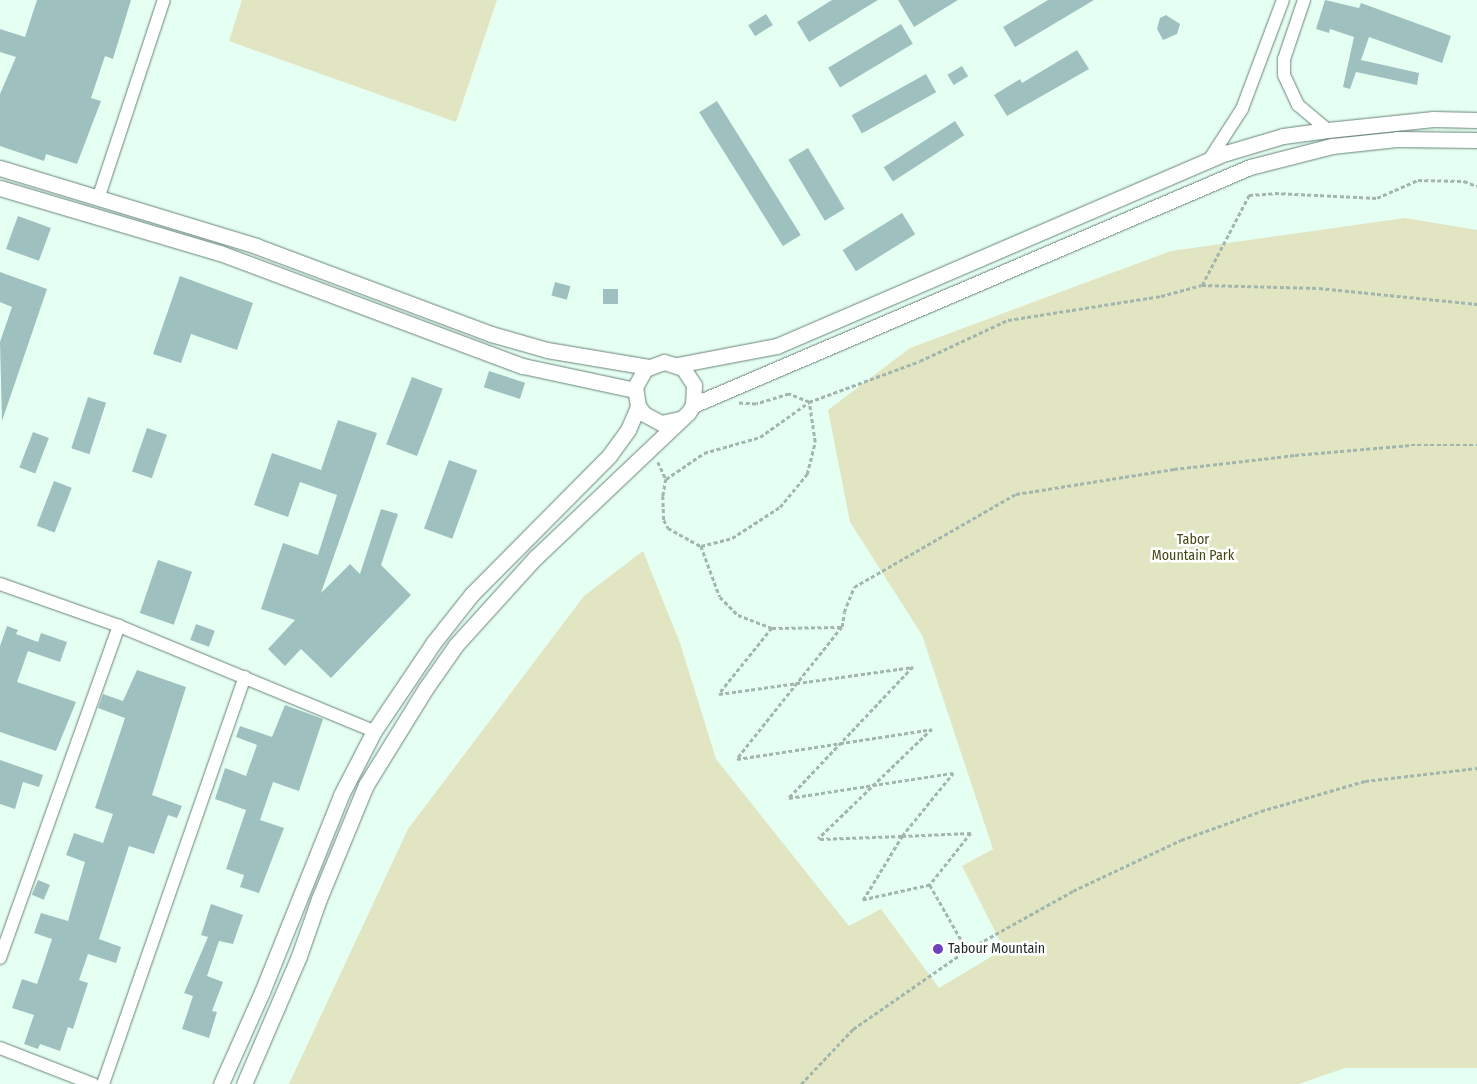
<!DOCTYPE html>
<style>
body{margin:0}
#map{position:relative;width:1477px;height:1084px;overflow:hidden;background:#e6fff3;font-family:"Fira Sans Condensed",sans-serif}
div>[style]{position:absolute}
.green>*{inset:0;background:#e1e5c2}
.building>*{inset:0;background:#9ec1bf;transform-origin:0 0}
.path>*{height:2.5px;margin-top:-1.25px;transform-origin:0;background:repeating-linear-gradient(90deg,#a2b6ad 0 4px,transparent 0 6.5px)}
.roads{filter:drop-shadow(0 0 1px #688477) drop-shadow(0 0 1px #688477)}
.minor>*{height:12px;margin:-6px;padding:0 6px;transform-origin:6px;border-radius:6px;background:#fff}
.tertiary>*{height:15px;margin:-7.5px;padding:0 7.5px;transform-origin:7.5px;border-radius:7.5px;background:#fff}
.dots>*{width:14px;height:14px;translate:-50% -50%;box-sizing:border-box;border:2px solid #fff;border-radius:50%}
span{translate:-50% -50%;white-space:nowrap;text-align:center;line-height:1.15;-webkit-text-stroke:5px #fff;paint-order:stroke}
.park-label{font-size:14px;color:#434712}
.poi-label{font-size:14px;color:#1c2823}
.left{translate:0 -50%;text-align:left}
</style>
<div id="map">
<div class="green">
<div style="clip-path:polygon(242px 0,497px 0,456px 122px,229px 41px)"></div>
<div style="clip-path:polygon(1405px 218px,1477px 230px,1477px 1068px,1345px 1068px,1299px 1084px,289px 1084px,408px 829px,584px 596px,643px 551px,680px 643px,716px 759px,849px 926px,881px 909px,939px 988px,1004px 949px,962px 866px,993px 849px,922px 635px,850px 522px,828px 410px,910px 348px,1171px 251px)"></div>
</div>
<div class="building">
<div style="clip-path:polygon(37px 0,131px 0,113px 59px,105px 56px,91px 98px,101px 101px,77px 164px,46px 154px,44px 161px,0 146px,0 94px,16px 57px,0 52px,0 29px,25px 37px)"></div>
<div style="clip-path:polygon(832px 0,878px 0,809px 42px,797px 22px)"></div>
<div style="clip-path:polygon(898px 0,958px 0,914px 27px)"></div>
<div style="clip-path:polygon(1048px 0,1094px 0,1015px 47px,1003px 27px)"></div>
<div style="clip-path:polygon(1325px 0,1359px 8px,1361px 3px,1451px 36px,1442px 63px,1369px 37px,1361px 60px,1419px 73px,1417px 85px,1356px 72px,1350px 89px,1343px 87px,1354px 37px,1330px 29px,1329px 33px,1316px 29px)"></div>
<div style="left:766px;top:14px;width:13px;height:21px;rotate:58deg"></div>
<div style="clip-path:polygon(1166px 15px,1180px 24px,1177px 34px,1163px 40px,1157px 29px,1160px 18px)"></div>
<div style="left:901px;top:24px;width:23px;height:85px;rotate:59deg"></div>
<div style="clip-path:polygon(1077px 50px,1089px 69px,1007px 116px,994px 95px,1020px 79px,1022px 83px)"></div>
<div style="left:962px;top:66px;width:12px;height:17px;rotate:59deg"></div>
<div style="left:926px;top:74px;width:21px;height:85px;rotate:61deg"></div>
<div style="left:717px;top:101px;width:158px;height:21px;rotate:58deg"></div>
<div style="left:955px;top:121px;width:17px;height:85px;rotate:57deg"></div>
<div style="left:808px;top:148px;width:71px;height:23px;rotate:59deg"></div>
<div style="left:902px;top:213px;width:25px;height:70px;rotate:58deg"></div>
<div style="left:18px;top:216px;width:35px;height:35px;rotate:20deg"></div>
<div style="clip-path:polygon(0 272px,47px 289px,2px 421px,0 342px,12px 307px,0 302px)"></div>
<div style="clip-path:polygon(180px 276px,253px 303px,237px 350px,191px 334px,181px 363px,153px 354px)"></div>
<div style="left:555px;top:282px;width:16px;height:14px;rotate:15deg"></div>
<div style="left:603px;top:289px;width:15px;height:15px"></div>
<div style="left:489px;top:371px;width:38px;height:17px;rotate:18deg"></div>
<div style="left:412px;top:377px;width:33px;height:72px;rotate:21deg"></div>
<div style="left:88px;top:397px;width:19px;height:54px;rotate:18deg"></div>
<div style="clip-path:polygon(338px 420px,377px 433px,321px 593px,350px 564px,360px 574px,381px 509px,398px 514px,381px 565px,411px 595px,331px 678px,301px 649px,285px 666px,268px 649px,295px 620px,261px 609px,283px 543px,318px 555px,337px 495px,300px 482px,288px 517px,254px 505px,272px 453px,321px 470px)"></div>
<div style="left:147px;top:428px;width:21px;height:46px;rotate:19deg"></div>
<div style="left:33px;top:432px;width:17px;height:38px;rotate:21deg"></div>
<div style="left:449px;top:460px;width:30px;height:73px;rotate:20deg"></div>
<div style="left:54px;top:481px;width:19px;height:48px;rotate:21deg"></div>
<div style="left:158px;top:560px;width:36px;height:56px;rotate:19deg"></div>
<div style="left:196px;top:624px;width:20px;height:17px;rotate:20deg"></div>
<div style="clip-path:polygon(7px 626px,18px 630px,16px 634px,38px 642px,41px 633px,67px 642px,60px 662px,28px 651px,17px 682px,76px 702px,56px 751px,0 732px,0 646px)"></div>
<div style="clip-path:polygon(137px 670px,186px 687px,152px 795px,182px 806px,177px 818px,168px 815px,154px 854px,129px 846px,99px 939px,121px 947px,116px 963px,88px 954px,79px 980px,88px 983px,73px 1029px,68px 1027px,60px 1051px,40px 1044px,38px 1049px,24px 1044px,34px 1015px,12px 1008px,22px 979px,37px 984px,52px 939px,34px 933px,41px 913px,68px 921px,85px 862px,66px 855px,74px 833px,103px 843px,113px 814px,95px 808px,125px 718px,98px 708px,103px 694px,123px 701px)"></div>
<div style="clip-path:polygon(285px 705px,323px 719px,299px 791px,273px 782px,260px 820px,284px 828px,259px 893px,240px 887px,244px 875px,226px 869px,246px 810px,215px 799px,225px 768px,246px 776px,257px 745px,236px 737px,240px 726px,272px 737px)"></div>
<div style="clip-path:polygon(0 760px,43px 775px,39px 787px,23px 782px,15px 809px,0 804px)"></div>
<div style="left:38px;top:880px;width:13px;height:16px;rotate:23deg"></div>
<div style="clip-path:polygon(211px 904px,243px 915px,233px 944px,219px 941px,207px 976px,223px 982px,212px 1011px,217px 1012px,209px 1038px,182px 1029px,193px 996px,184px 993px,208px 937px,201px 935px)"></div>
</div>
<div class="path">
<div style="left:1202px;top:285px;width:117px;rotate:1.5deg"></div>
<div style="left:1319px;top:288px;width:159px;rotate:5.8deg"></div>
<div style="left:658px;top:462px;width:19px;rotate:65deg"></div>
<div style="left:666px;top:479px;width:17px;rotate:100deg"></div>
<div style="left:663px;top:496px;width:24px;rotate:88deg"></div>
<div style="left:664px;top:520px;width:9px;rotate:63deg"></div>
<div style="left:668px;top:528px;width:38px;rotate:29deg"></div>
<div style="left:701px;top:546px;width:32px;rotate:-14deg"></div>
<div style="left:732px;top:538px;width:57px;rotate:-32.9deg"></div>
<div style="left:780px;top:507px;width:43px;rotate:-50.7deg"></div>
<div style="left:807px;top:474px;width:33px;rotate:-76deg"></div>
<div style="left:815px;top:442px;width:40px;rotate:-98.5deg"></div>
<div style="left:809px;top:402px;width:22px;rotate:-158deg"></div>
<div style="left:789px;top:394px;width:34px;rotate:163deg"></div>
<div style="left:756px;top:404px;width:18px;rotate:-177deg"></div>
<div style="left:666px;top:479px;width:46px;rotate:-34.4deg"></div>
<div style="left:704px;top:453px;width:58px;rotate:-15.9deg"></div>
<div style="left:760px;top:437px;width:60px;rotate:-35.5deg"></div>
<div style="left:809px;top:402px;width:118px;rotate:-20.3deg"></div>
<div style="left:920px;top:361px;width:97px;rotate:-25deg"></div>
<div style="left:1008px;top:320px;width:155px;rotate:-8.9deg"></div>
<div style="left:1161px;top:296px;width:42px;rotate:-15deg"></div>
<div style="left:1202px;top:285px;width:102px;rotate:-62.4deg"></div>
<div style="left:1249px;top:195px;width:26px;rotate:-4deg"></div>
<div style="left:1275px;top:193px;width:102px;rotate:2.8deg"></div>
<div style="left:1377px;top:198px;width:45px;rotate:-23.7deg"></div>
<div style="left:1418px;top:180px;width:46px;rotate:1.2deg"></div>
<div style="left:1464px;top:181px;width:14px;rotate:21deg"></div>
<div style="left:701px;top:546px;width:54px;rotate:69.6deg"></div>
<div style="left:720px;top:597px;width:25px;rotate:45deg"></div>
<div style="left:738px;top:615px;width:36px;rotate:21deg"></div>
<div style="left:772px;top:628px;width:70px;rotate:-0.8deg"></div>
<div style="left:842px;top:627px;width:169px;rotate:128.5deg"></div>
<div style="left:737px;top:759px;width:197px;rotate:-8.7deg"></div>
<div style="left:932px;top:729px;width:158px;rotate:136deg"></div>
<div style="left:842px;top:627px;width:15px;rotate:-82deg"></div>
<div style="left:844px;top:612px;width:27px;rotate:-68deg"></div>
<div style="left:854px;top:587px;width:187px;rotate:-29.9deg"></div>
<div style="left:1016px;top:494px;width:160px;rotate:-9deg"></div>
<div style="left:1174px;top:469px;width:122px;rotate:-6.6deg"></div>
<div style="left:1295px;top:455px;width:116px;rotate:-4.9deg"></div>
<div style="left:1411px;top:445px;width:66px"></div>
<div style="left:772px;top:628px;width:85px;rotate:128.8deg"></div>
<div style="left:719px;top:694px;width:196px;rotate:-7.9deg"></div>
<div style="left:913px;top:667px;width:180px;rotate:133.4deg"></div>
<div style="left:789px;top:798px;width:166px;rotate:-8.7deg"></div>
<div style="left:820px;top:839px;width:82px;rotate:-2.1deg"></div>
<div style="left:902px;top:836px;width:69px;rotate:-2.5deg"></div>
<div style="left:971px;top:833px;width:66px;rotate:128.3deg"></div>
<div style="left:930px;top:885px;width:69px;rotate:167.4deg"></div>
<div style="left:863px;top:900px;width:75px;rotate:-58.6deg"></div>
<div style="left:902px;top:836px;width:81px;rotate:-51deg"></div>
<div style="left:930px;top:885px;width:75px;rotate:60.4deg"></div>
<div style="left:801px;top:1084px;width:76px;rotate:-46.6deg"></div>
<div style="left:853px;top:1029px;width:139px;rotate:-34.7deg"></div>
<div style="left:967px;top:950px;width:121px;rotate:-29.1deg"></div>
<div style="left:1073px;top:891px;width:119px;rotate:-25.3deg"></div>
<div style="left:1181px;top:840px;width:85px;rotate:-19.9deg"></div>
<div style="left:1261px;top:811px;width:108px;rotate:-16.1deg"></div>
<div style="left:1365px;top:781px;width:113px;rotate:-6.6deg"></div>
</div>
<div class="roads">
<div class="minor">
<div style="left:1304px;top:0;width:62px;rotate:108.7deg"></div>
<div style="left:1284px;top:59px;width:16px;rotate:90deg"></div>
<div style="left:1284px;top:75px;width:33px;rotate:65deg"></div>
<div style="left:1298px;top:105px;width:39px;rotate:40deg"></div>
<div style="left:1209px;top:160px;width:61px;rotate:-57.1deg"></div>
<div style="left:1242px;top:109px;width:116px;rotate:-69.4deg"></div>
<div style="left:99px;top:196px;width:206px;rotate:-71.7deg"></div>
<div style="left:0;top:584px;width:126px;rotate:19.4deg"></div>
<div style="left:119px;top:626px;width:276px;rotate:22.4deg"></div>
<div style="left:0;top:958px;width:353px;rotate:-70.3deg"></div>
<div style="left:0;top:1048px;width:100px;rotate:21.2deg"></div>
<div style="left:103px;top:1084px;width:431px;rotate:-70.8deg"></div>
</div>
<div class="tertiary">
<div style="left:0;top:168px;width:268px;rotate:16.9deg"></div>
<div style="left:256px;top:246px;width:251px;rotate:20.5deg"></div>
<div style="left:491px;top:334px;width:58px;rotate:15.9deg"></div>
<div style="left:547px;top:350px;width:103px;rotate:9.5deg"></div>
<div style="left:0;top:188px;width:229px;rotate:16.5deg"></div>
<div style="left:220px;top:253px;width:323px;rotate:20.5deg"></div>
<div style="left:523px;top:366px;width:115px;rotate:12.1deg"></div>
<div style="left:677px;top:365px;width:102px;rotate:-10.8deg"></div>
<div style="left:777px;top:346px;width:489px;rotate:-23.3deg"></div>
<div style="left:1226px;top:153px;width:59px;rotate:-16.6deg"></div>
<div style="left:1283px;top:136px;width:45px;rotate:-7.6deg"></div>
<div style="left:1328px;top:130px;width:106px;rotate:-6deg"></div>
<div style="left:1433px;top:119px;width:44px;rotate:1.3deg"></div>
<div style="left:693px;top:405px;width:606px;rotate:-23.14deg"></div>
<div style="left:1250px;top:167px;width:85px;rotate:-14.4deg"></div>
<div style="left:1332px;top:146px;width:65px;rotate:-6.1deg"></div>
<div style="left:1397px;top:139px;width:80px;rotate:0.7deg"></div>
<div style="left:221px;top:1084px;width:101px;rotate:-66deg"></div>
<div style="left:262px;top:992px;width:212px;rotate:-68.1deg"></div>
<div style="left:341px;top:795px;width:72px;rotate:-62.7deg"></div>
<div style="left:374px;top:731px;width:107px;rotate:-56deg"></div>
<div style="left:434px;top:642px;width:61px;rotate:-51.6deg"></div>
<div style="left:472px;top:594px;width:194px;rotate:-45.2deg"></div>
<div style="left:609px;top:456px;width:32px;rotate:-54deg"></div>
<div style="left:628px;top:430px;width:26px;rotate:-67deg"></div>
<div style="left:244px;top:1084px;width:139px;rotate:-66.7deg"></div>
<div style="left:299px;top:956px;width:60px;rotate:-70.7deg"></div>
<div style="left:319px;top:899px;width:123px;rotate:-67.6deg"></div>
<div style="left:366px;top:785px;width:114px;rotate:-58.3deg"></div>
<div style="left:426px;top:688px;width:52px;rotate:-55.1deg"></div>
<div style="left:456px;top:645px;width:118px;rotate:-47.8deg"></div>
<div style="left:535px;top:558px;width:211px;rotate:-43.5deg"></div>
<div style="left:688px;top:413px;width:9px;rotate:-58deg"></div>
<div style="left:693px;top:405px;width:20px;rotate:-87deg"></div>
<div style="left:694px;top:385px;width:20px;rotate:-123deg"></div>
<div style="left:683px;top:368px;width:20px;rotate:-162deg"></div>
<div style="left:664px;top:362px;width:20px;rotate:160deg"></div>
<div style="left:645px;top:369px;width:21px;rotate:119deg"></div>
<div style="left:635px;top:387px;width:19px;rotate:81deg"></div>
<div style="left:638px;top:406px;width:10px;rotate:53deg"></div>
<div style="left:644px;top:414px;width:19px;rotate:28deg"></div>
<div style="left:661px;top:423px;width:19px;rotate:-12deg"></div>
</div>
</div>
<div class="dots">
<div style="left:938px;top:949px;background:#7042ba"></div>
</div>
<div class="park-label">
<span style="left:1193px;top:548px">Tabor<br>Mountain Park</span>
</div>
<div class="poi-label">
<span class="left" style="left:948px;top:949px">Tabour Mountain</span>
</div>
</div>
